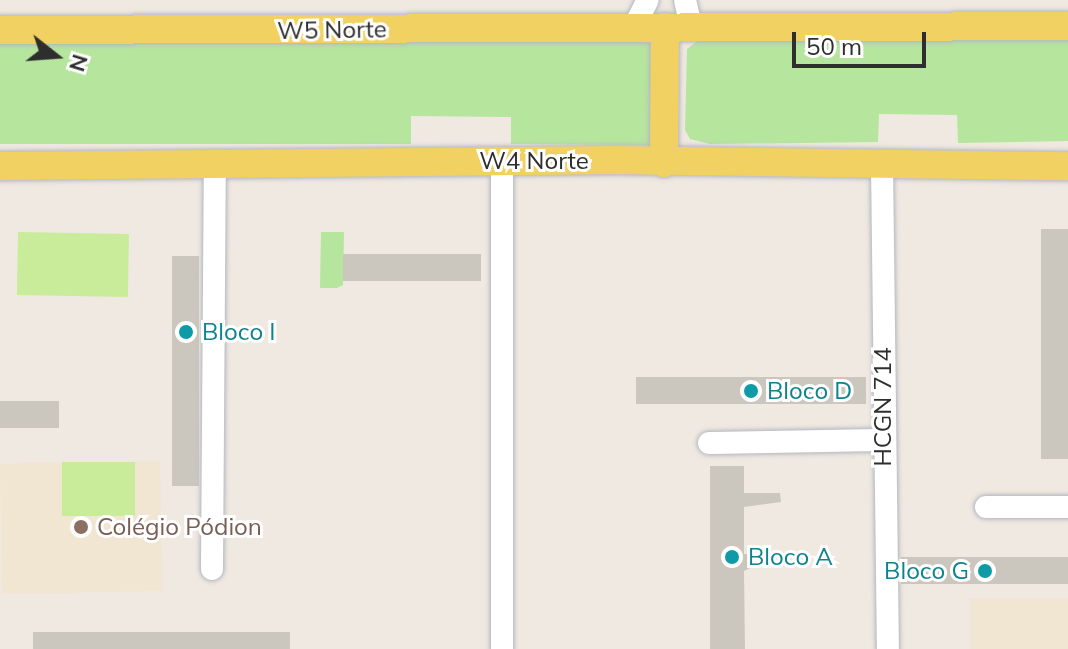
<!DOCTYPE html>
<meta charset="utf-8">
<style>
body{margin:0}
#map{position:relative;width:1068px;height:649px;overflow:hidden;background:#efe9e1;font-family:Mulish,sans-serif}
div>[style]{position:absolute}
.education>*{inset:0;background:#f0e6d1;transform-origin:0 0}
.green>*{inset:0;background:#b6e59e}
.pitch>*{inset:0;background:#c9ec9a;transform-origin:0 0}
.building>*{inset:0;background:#cbc7bf;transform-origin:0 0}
.roads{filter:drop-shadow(0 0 2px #b4b7c1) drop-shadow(0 0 2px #b4b7c1)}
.minor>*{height:22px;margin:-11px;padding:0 11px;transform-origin:11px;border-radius:11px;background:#fff}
.major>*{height:28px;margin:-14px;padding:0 14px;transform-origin:14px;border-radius:14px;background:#f2d163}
.dots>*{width:22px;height:22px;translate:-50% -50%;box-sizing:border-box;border:4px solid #fff;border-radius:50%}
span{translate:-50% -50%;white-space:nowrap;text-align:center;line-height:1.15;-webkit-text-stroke:6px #fff;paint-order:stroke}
.street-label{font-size:24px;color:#2e2e2e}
.culture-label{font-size:24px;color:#0d838f}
.left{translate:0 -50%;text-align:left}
.right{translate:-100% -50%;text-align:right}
.education-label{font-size:24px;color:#785e54}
.north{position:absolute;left:16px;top:16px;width:80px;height:80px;-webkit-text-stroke:6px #fff;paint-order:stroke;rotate:107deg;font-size:22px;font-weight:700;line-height:32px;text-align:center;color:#2e2e2e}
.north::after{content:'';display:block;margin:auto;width:28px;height:36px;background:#2e2e2e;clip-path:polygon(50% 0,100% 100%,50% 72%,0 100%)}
.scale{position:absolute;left:792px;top:32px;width:134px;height:36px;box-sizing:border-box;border:4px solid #2e2e2e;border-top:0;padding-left:10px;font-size:24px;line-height:28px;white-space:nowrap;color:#2e2e2e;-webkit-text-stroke:6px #fff;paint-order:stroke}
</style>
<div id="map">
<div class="education">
<div style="left:160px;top:461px;width:130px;height:160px;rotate:89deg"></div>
<div style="left:1068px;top:599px;width:50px;height:98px;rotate:90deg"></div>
</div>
<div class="green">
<div style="clip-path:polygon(1068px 34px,1068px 141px,958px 143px,957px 115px,879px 114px,878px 142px,710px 144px,690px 139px,685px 130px,687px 49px,704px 36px)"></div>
<div style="clip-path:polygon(645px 39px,654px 43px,650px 145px,511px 144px,511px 117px,411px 116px,411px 144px,0 144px,0 40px)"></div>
<div style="clip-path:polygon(321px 232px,344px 232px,343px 285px,337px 288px,320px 288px)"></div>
</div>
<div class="pitch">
<div style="left:18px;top:232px;width:111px;height:63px;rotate:1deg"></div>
<div style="left:62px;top:462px;width:73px;height:54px"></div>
</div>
<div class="building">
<div style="left:1041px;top:229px;width:27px;height:230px"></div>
<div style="left:343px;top:254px;width:138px;height:27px"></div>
<div style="left:172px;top:256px;width:27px;height:230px"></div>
<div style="left:866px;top:377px;width:27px;height:230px;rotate:90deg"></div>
<div style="left:0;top:401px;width:59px;height:27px"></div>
<div style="clip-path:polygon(710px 466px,744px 466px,744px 493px,780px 493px,781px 502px,744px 507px,744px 554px,753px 554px,756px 565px,744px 571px,745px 649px,710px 649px)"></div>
<div style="left:1068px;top:557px;width:27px;height:167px;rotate:90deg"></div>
<div style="left:290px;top:632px;width:17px;height:257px;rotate:90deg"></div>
</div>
<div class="roads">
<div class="minor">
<div style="left:685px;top:0;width:27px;rotate:77deg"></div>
<div style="left:634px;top:27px;width:30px;rotate:-63deg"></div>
<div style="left:882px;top:164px;width:485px;rotate:89.3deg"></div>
<div style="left:709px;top:443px;width:174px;rotate:-1deg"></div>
<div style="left:986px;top:507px;width:82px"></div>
<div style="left:212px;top:569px;width:404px;rotate:-89.6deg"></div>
<div style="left:502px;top:649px;width:487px;rotate:-90deg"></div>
</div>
<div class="major">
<div style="left:0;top:30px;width:1068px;rotate:-0.21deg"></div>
<div style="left:664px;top:163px;width:136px;rotate:-89.6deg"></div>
<div style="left:0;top:166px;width:615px;rotate:-0.56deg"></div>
<div style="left:615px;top:160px;width:453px;rotate:0.8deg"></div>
</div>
</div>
<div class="dots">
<div style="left:186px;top:332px;background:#0f9aa8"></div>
<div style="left:751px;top:391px;background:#0f9aa8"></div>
<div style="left:81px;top:527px;background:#8d6e63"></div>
<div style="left:732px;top:557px;background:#0f9aa8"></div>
<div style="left:985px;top:571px;background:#0f9aa8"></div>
</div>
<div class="street-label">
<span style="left:332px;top:30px;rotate:-1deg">W5 Norte</span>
<span style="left:534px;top:161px">W4 Norte</span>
<span style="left:883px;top:407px;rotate:-90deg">HCGN 714</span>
</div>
<div class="culture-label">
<span class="left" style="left:202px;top:332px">Bloco I</span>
<span class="left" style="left:767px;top:391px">Bloco D</span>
<span class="left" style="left:748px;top:557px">Bloco A</span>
<span class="right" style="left:969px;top:571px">Bloco G</span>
</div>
<div class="education-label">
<span class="left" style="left:97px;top:527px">Colégio Pódion</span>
</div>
<div class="north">N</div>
<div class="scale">50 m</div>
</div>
